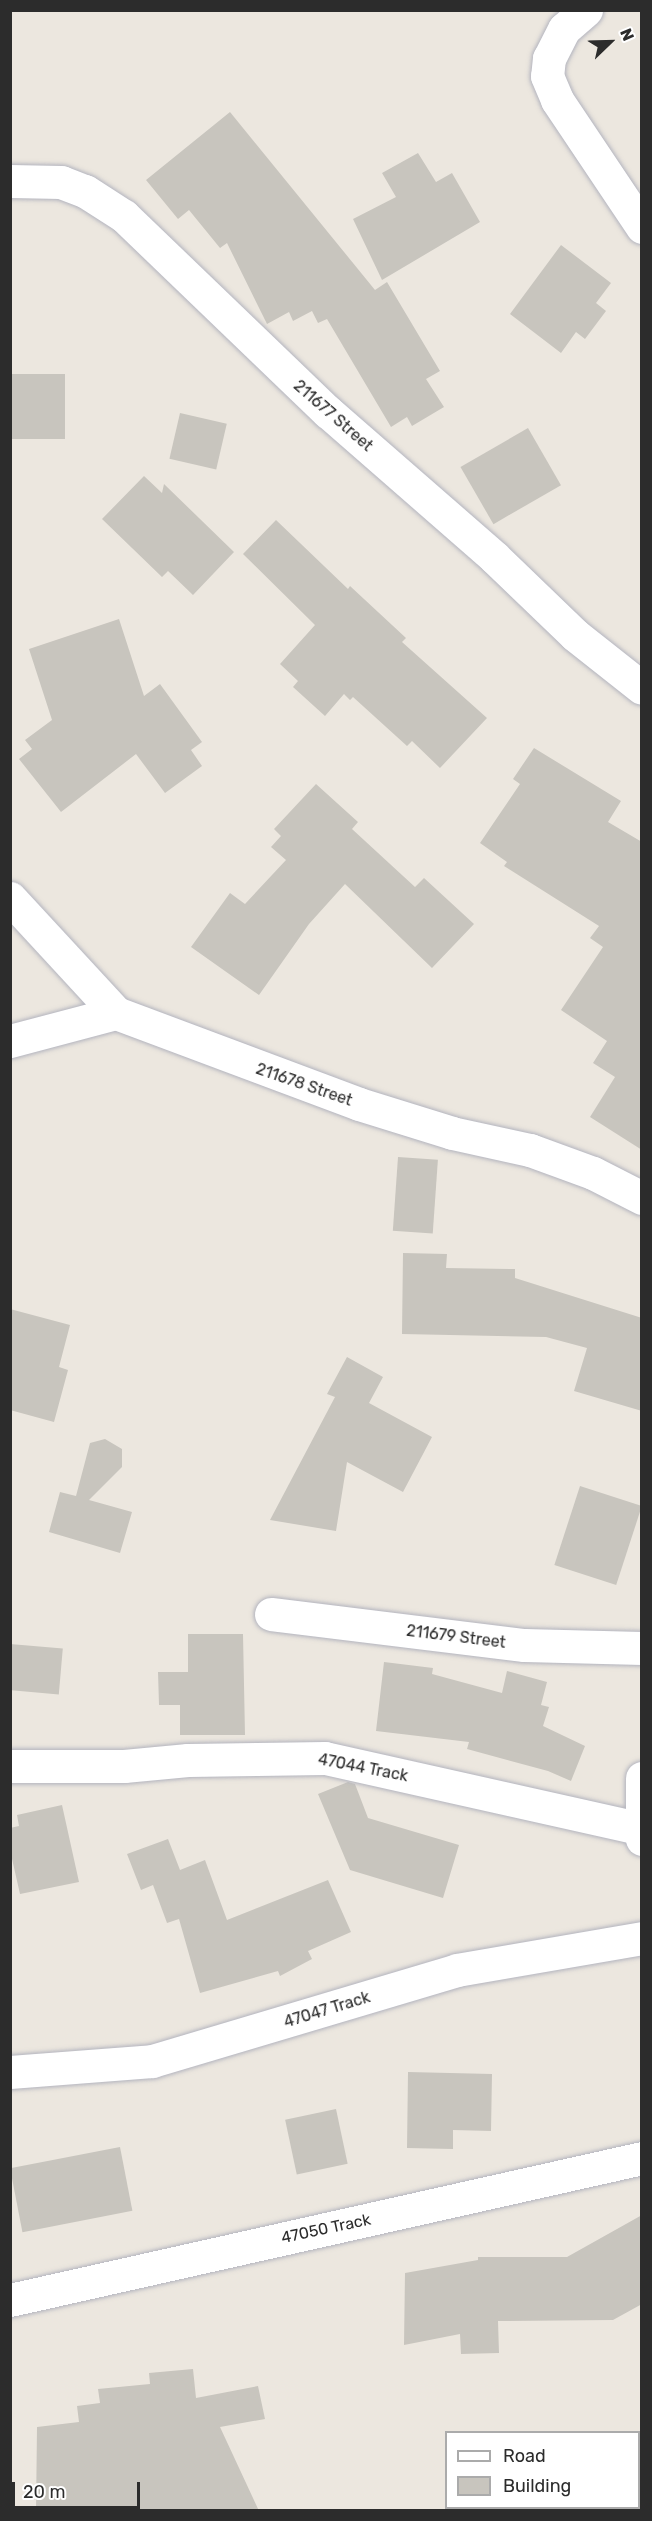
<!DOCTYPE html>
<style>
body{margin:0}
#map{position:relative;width:652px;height:2521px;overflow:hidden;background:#ece7df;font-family:Rubik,sans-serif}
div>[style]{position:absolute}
.building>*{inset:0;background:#c8c5be;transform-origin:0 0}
.roads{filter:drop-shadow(0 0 2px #b3b4be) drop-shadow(0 0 2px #b3b4be)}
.minor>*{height:33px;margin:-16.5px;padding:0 16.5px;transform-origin:16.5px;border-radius:16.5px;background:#fff}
span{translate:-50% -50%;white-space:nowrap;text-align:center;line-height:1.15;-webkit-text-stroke:4.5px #fff;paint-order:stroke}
.street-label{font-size:16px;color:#2c2c2c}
.frame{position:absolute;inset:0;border:12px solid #2c2c2c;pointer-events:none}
.legend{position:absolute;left:445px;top:2431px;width:195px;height:78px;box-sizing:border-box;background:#fff;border:2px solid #ababab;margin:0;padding:8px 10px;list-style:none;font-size:18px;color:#2c2c2c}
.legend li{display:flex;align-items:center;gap:12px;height:30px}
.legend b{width:30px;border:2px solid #ababab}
.north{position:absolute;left:580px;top:12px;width:60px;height:60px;-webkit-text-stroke:4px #fff;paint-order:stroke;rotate:67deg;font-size:16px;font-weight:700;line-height:24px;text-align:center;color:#2c2c2c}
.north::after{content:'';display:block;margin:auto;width:21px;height:27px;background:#2c2c2c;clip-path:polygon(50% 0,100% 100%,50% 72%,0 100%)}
.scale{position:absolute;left:12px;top:2482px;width:128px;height:27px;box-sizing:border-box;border:3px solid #2c2c2c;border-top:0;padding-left:8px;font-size:18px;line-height:21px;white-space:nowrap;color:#2c2c2c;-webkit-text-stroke:4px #fff;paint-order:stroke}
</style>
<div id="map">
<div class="building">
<div style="clip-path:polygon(230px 112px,375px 290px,387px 282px,440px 371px,426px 379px,444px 407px,412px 426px,407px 417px,391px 427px,327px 319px,318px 323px,312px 311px,293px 321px,289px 312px,267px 324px,227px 243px,220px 248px,189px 210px,178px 219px,146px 180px)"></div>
<div style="clip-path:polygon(418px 153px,436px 182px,452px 173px,480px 222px,382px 280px,353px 219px,396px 197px,382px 173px)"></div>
<div style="clip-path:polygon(561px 245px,611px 283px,596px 303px,606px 311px,585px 339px,576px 332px,561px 353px,510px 314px)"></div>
<div style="left:10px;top:374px;width:55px;height:65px"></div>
<div style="left:180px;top:413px;width:48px;height:47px;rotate:13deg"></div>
<div style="left:528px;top:428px;width:66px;height:78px;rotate:60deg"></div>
<div style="clip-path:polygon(144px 476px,162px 493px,164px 484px,234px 552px,193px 595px,168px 571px,162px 577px,102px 519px)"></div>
<div style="clip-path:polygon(276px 520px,348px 589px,350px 586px,406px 638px,402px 642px,487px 718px,440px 768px,412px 741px,407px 746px,353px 697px,350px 700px,344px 694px,325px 716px,293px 687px,298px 681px,280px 664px,315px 625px,243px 554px)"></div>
<div style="clip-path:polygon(119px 619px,144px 696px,160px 684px,202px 742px,191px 750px,202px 766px,165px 793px,136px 754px,61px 812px,19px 759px,32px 749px,25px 740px,52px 720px,29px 649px)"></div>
<div style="clip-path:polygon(534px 748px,621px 801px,608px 822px,642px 842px,642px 1150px,590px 1117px,615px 1077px,593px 1063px,607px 1041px,561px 1010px,603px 947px,590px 938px,599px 926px,504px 866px,507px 862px,480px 843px,520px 784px,513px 779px)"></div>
<div style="clip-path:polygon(316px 784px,358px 822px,352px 829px,415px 887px,424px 878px,474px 924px,432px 968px,345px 884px,309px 924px,259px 995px,191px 947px,230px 893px,245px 904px,286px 860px,271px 847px,281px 836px,274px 829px)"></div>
<div style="left:398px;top:1157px;width:40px;height:74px;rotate:4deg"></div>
<div style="clip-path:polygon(403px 1253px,447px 1254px,446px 1268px,515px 1269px,515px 1278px,642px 1318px,642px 1411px,574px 1391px,587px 1348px,546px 1337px,402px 1334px)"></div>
<div style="clip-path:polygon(10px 1309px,70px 1325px,59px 1367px,68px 1370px,54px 1422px,10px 1410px)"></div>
<div style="clip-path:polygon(347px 1357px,383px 1377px,369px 1403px,432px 1437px,403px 1492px,347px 1462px,336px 1531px,270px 1520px,335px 1397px,327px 1394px)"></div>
<div style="clip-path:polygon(105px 1439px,122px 1449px,122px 1467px,89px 1500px,132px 1512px,120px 1553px,49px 1532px,60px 1492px,76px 1496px,90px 1443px)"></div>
<div style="left:580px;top:1486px;width:65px;height:83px;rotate:18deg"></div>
<div style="clip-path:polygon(188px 1634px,243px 1634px,245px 1735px,180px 1735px,180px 1705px,159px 1705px,158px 1672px,188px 1672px)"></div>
<div style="left:10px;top:1644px;width:53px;height:46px;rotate:5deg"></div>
<div style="clip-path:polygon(384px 1662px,433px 1668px,432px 1674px,502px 1693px,507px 1671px,547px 1682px,541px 1705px,549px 1707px,543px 1726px,585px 1746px,571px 1781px,548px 1771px,467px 1749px,469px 1742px,376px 1731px)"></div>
<div style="clip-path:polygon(348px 1782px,355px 1784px,368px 1818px,459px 1845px,443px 1898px,350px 1870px,318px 1794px)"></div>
<div style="clip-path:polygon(62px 1805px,79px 1882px,20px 1894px,10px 1850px,10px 1828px,19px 1826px,17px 1815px)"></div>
<div style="clip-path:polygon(168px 1839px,180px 1870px,205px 1860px,227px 1920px,328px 1880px,351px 1932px,308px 1951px,312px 1959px,280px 1976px,278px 1971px,200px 1993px,179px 1919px,167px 1923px,153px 1885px,141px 1890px,127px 1854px)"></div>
<div style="clip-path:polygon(408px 2072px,492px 2074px,491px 2131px,453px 2130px,453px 2149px,407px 2148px)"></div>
<div style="left:336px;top:2109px;width:56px;height:52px;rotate:78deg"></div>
<div style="left:120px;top:2147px;width:65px;height:112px;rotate:79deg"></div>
<div style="clip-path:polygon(642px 2215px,642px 2304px,613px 2320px,498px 2321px,499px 2353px,461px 2354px,460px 2334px,404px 2345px,405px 2273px,478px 2260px,478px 2257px,567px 2257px)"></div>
<div style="clip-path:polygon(193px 2369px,196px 2398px,258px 2386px,265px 2419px,220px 2427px,259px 2511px,36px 2511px,37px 2427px,79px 2422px,77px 2406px,100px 2403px,98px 2389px,150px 2384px,149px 2373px)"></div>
</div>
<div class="roads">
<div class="minor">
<div style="left:586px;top:10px;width:29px;rotate:139deg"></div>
<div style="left:564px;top:29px;width:33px;rotate:117deg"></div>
<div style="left:549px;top:58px;width:18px;rotate:96deg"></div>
<div style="left:547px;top:76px;width:26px;rotate:67deg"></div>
<div style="left:557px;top:100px;width:153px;rotate:56.2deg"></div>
<div style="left:10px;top:181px;width:51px;rotate:1.1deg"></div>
<div style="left:61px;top:182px;width:26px;rotate:21deg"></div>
<div style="left:85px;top:191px;width:46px;rotate:32.7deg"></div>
<div style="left:124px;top:216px;width:283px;rotate:43.9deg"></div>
<div style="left:328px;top:412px;width:220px;rotate:41.1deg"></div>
<div style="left:494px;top:557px;width:112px;rotate:43.9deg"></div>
<div style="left:575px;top:635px;width:85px;rotate:38.3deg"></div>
<div style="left:10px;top:898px;width:156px;rotate:47.3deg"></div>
<div style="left:116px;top:1013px;width:259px;rotate:20.5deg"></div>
<div style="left:359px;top:1104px;width:97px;rotate:17.3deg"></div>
<div style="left:452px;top:1133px;width:80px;rotate:12.3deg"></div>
<div style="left:530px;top:1150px;width:67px;rotate:20.1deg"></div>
<div style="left:593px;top:1173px;width:55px;rotate:27deg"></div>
<div style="left:10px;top:1041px;width:110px;rotate:-14.8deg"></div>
<div style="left:271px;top:1614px;width:255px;rotate:7deg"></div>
<div style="left:524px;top:1645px;width:118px;rotate:1.5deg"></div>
<div style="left:10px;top:1766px;width:114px"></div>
<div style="left:124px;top:1766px;width:64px;rotate:-5.4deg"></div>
<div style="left:188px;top:1760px;width:137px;rotate:-0.8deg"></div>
<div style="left:325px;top:1758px;width:322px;rotate:12.6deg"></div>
<div style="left:642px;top:1778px;width:61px;rotate:90deg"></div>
<div style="left:10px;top:2072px;width:142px;rotate:-4.4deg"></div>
<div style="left:152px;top:2061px;width:318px;rotate:-16.6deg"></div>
<div style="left:457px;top:1970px;width:188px;rotate:-9.8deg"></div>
<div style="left:10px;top:2300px;width:648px;rotate:-12.66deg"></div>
</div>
</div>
<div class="street-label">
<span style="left:333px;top:416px;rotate:41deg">211677 Street</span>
<span style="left:304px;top:1085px;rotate:19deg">211678 Street</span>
<span style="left:456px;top:1637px;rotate:7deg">211679 Street</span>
<span style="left:363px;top:1768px;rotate:11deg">47044 Track</span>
<span style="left:327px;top:2010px;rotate:-17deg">47047 Track</span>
<span style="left:326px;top:2229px;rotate:-12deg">47050 Track</span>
</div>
<div class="frame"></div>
<ul class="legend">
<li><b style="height:8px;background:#fff"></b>Road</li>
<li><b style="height:16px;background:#c8c5be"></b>Building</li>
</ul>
<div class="north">N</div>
<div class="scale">20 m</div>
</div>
